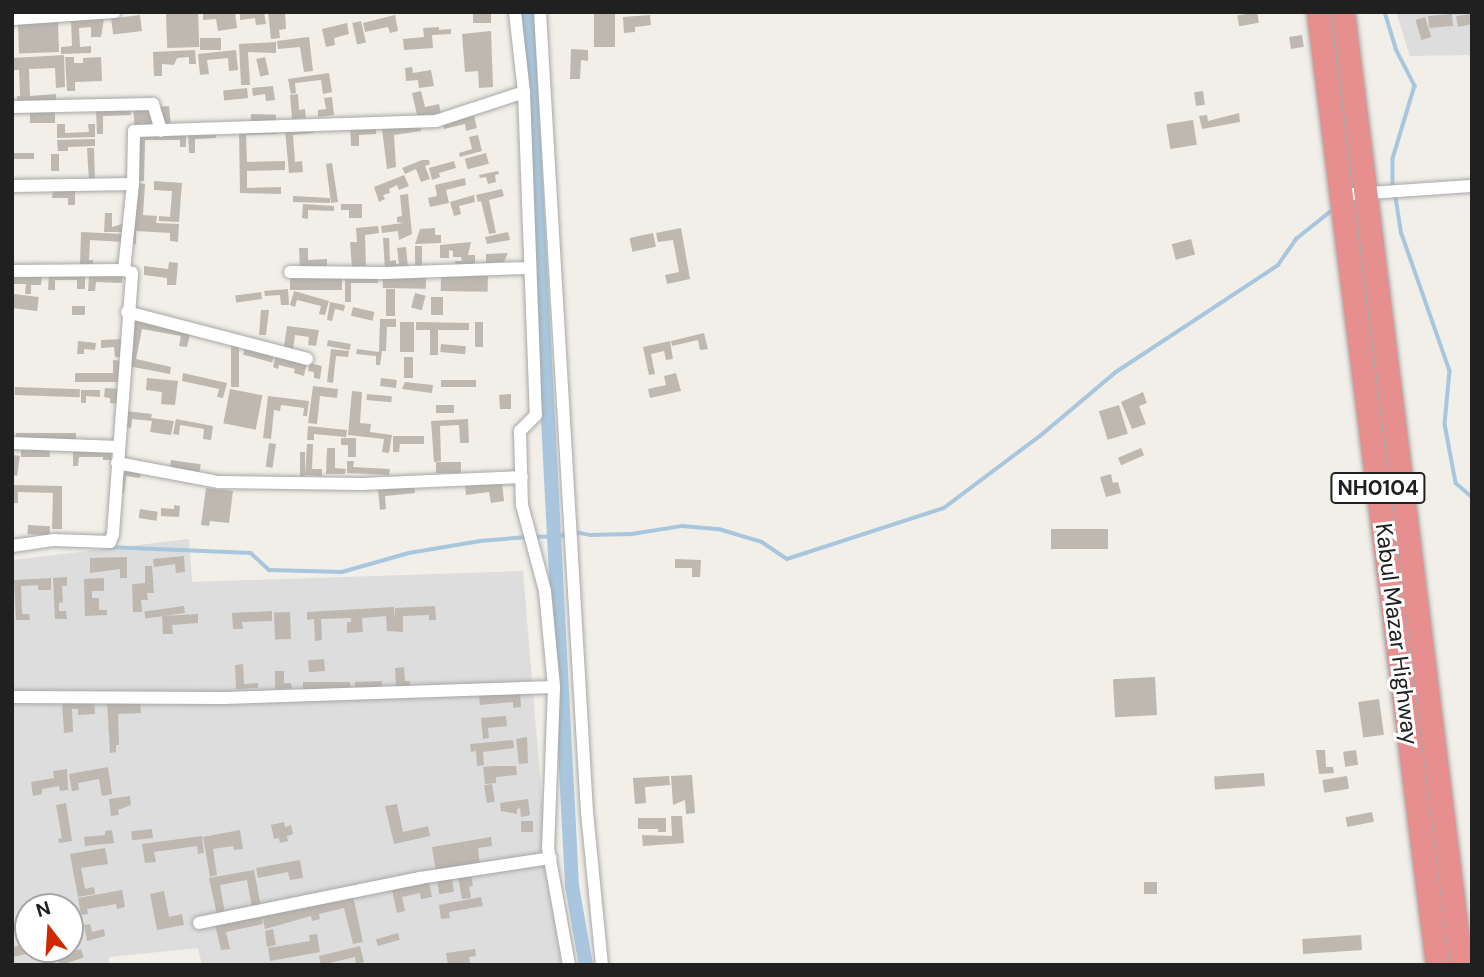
<!DOCTYPE html>
<style>
body{margin:0}
#map{position:relative;width:1484px;height:977px;overflow:hidden;background:#f1efe7;font-family:"DM Sans",sans-serif}
div>[style]{position:absolute}
.residential>*{inset:0;background:#dedddd}
.stream>*{height:3.5px;margin:-1.75px;padding:0 1.75px;transform-origin:1.75px;border-radius:1.75px;background:#a8c7de}
.canal>*{height:14px;margin:-7px;padding:0 7px;transform-origin:7px;border-radius:7px;background:#a8c7de}
.building>*{inset:0;background:#beb8b0;transform-origin:0 0}
.roads{filter:drop-shadow(0 0 2px #a7a7a7) drop-shadow(0 0 2px #a7a7a7)}
.street>*{height:12px;margin:-6px;padding:0 6px;transform-origin:6px;border-radius:6px;background:#fff}
.highway>*{height:23px;margin:-11.5px;padding:0 11.5px;transform-origin:11.5px;border-radius:11.5px;background:#e78f8f}
span{translate:-50% -50%;white-space:nowrap;text-align:center;line-height:1.15;-webkit-text-stroke:6px #fff;paint-order:stroke}
.shield-label span{padding:2px 5px;background:#fff;border:2px solid;border-radius:5px;-webkit-text-stroke-width:0}
.shield-label{font-size:21px;color:#202020;font-weight:700}
.street-label{font-size:23px;color:#202020}
.frame{position:absolute;inset:0;border:14px solid #202020;pointer-events:none}
.north{position:absolute;left:14px;top:893px;width:70px;height:70px;box-sizing:border-box;background:#fff;border:2px solid #a6a6a6;border-radius:50%;rotate:343deg;font-size:19px;font-weight:700;line-height:28px;text-align:center;color:#202020}
.north::after{content:'';display:block;margin:auto;width:24px;height:32px;background:#d02700;clip-path:polygon(50% 0,100% 100%,50% 72%,0 100%)}
</style>
<div id="map">
<div class="residential">
<div style="clip-path:polygon(1396px 12px,1472px 12px,1472px 71px,1469px 55px,1410px 56px)"></div>
<div style="clip-path:polygon(evenodd,189px 539px,192px 582px,523px 571px,545px 836px,561px 965px,202px 965px,198px 948px,109px 957px,109px 965px,12px 965px,12px 560px,189px 539px,28px 907px,70px 907px,70px 949px,28px 949px,28px 907px)"></div>
</div>
<div class="stream">
<div style="left:1385px;top:12px;width:39px;rotate:73deg"></div>
<div style="left:1396px;top:49px;width:42px;rotate:62.8deg"></div>
<div style="left:1415px;top:86px;width:76px;rotate:106.8deg"></div>
<div style="left:1393px;top:159px;width:26px;rotate:90deg"></div>
<div style="left:1396px;top:198px;width:36px;rotate:81deg"></div>
<div style="left:1402px;top:234px;width:145px;rotate:70.7deg"></div>
<div style="left:1450px;top:371px;width:53px;rotate:95.4deg"></div>
<div style="left:1445px;top:424px;width:60px;rotate:79.4deg"></div>
<div style="left:1456px;top:483px;width:21px;rotate:41deg"></div>
<div style="left:535px;top:537px;width:26px;rotate:-2deg"></div>
<div style="left:561px;top:536px;width:10px;rotate:-29deg"></div>
<div style="left:570px;top:531px;width:20px;rotate:11deg"></div>
<div style="left:590px;top:535px;width:42px;rotate:-1.4deg"></div>
<div style="left:632px;top:534px;width:51px;rotate:-9.1deg"></div>
<div style="left:682px;top:526px;width:37px;rotate:5deg"></div>
<div style="left:719px;top:529px;width:45px;rotate:16.8deg"></div>
<div style="left:762px;top:542px;width:30px;rotate:34deg"></div>
<div style="left:787px;top:559px;width:165px;rotate:-18deg"></div>
<div style="left:944px;top:508px;width:120px;rotate:-36.9deg"></div>
<div style="left:1040px;top:436px;width:99px;rotate:-40.1deg"></div>
<div style="left:1116px;top:372px;width:194px;rotate:-33.4deg"></div>
<div style="left:1278px;top:265px;width:32px;rotate:-55deg"></div>
<div style="left:1296px;top:239px;width:43px;rotate:-38.5deg"></div>
<div style="left:108px;top:547px;width:143px;rotate:2.4deg"></div>
<div style="left:251px;top:553px;width:25px;rotate:43deg"></div>
<div style="left:269px;top:570px;width:73px;rotate:1.6deg"></div>
<div style="left:342px;top:572px;width:70px;rotate:-15.8deg"></div>
<div style="left:409px;top:553px;width:72px;rotate:-9.6deg"></div>
<div style="left:480px;top:541px;width:47px;rotate:-4.9deg"></div>
</div>
<div class="canal">
<div style="left:527px;top:12px;width:875px;rotate:87.05deg"></div>
<div style="left:572px;top:886px;width:80px;rotate:80deg"></div>
</div>
<div class="building">
<div style="left:198px;top:12px;width:35px;height:32px;rotate:88deg"></div>
<div style="clip-path:polygon(235px 12px,237px 28px,218px 31px,216px 19px,203px 20px,203px 13px)"></div>
<div style="clip-path:polygon(240px 12px,264px 12px,266px 24px,256px 25px,255px 18px,240px 20px)"></div>
<div style="clip-path:polygon(268px 12px,285px 12px,286px 29px,279px 30px,280px 38px,271px 39px)"></div>
<div style="left:473px;top:12px;width:18px;height:11px"></div>
<div style="left:594px;top:12px;width:21px;height:35px"></div>
<div style="left:1257px;top:12px;width:11px;height:20px;rotate:80deg"></div>
<div style="left:1452px;top:14px;width:12px;height:24px;rotate:85deg"></div>
<div style="clip-path:polygon(1472px 14px,1472px 24px,1458px 27px,1456px 16px)"></div>
<div style="left:140px;top:15px;width:16px;height:29px;rotate:83deg"></div>
<div style="clip-path:polygon(395px 15px,398px 31px,390px 33px,388px 27px,365px 32px,363px 23px)"></div>
<div style="clip-path:polygon(650px 15px,651px 25px,635px 27px,635px 32px,624px 33px,623px 17px)"></div>
<div style="left:1425px;top:17px;width:21px;height:10px;rotate:73deg"></div>
<div style="clip-path:polygon(104px 19px,101px 37px,91px 37px,91px 27px,79px 28px,80px 47px,91px 46px,91px 53px,61px 54px,61px 47px,72px 46px,71px 20px)"></div>
<div style="left:361px;top:21px;width:22px;height:9px;rotate:77deg"></div>
<div style="left:58px;top:22px;width:30px;height:40px;rotate:88deg"></div>
<div style="clip-path:polygon(347px 23px,349px 34px,334px 38px,335px 45px,326px 47px,322px 29px)"></div>
<div style="clip-path:polygon(439px 27px,439px 30px,451px 29px,451px 34px,432px 35px,433px 48px,404px 50px,403px 39px,424px 37px,423px 28px)"></div>
<div style="clip-path:polygon(491px 31px,493px 87px,479px 88px,478px 71px,465px 72px,462px 34px)"></div>
<div style="left:1302px;top:35px;width:12px;height:13px;rotate:81deg"></div>
<div style="clip-path:polygon(309px 37px,313px 71px,304px 72px,300px 47px,278px 49px,277px 41px)"></div>
<div style="left:221px;top:38px;width:12px;height:21px;rotate:90deg"></div>
<div style="clip-path:polygon(276px 42px,276px 53px,248px 52px,250px 85px,241px 85px,239px 44px)"></div>
<div style="clip-path:polygon(571px 49px,588px 50px,588px 61px,581px 60px,580px 79px,570px 79px)"></div>
<div style="clip-path:polygon(195px 50px,196px 64px,189px 64px,189px 57px,177px 58px,174px 65px,162px 64px,162px 76px,154px 76px,153px 52px)"></div>
<div style="clip-path:polygon(236px 50px,238px 70px,229px 71px,228px 58px,207px 60px,209px 74px,200px 75px,198px 54px)"></div>
<div style="clip-path:polygon(64px 55px,65px 87px,56px 88px,55px 68px,29px 69px,30px 96px,56px 94px,56px 103px,17px 104px,17px 96px,20px 96px,19px 70px,12px 70px,12px 58px)"></div>
<div style="clip-path:polygon(65px 57px,74px 57px,74px 63px,83px 63px,83px 58px,101px 57px,102px 81px,75px 82px,75px 91px,67px 91px)"></div>
<div style="left:265px;top:57px;width:18px;height:9px;rotate:77deg"></div>
<div style="clip-path:polygon(412px 67px,413px 73px,431px 70px,434px 86px,419px 88px,418px 80px,406px 81px,405px 68px)"></div>
<div style="clip-path:polygon(329px 73px,332px 92px,323px 94px,321px 80px,295px 83px,296px 93px,291px 94px,288px 79px)"></div>
<div style="clip-path:polygon(273px 86px,275px 100px,266px 101px,265px 94px,253px 96px,252px 88px)"></div>
<div style="left:247px;top:88px;width:10px;height:24px;rotate:84deg"></div>
<div style="clip-path:polygon(421px 91px,425px 107px,439px 104px,441px 114px,418px 119px,412px 93px)"></div>
<div style="left:1203px;top:91px;width:14px;height:9px;rotate:82deg"></div>
<div style="clip-path:polygon(298px 94px,299px 110px,305px 109px,306px 118px,292px 119px,290px 95px)"></div>
<div style="clip-path:polygon(332px 97px,334px 115px,318px 117px,318px 110px,326px 109px,324px 98px)"></div>
<div style="left:152px;top:106px;width:21px;height:19px;rotate:85deg"></div>
<div style="left:169px;top:106px;width:20px;height:10px;rotate:84deg"></div>
<div style="clip-path:polygon(130px 107px,131px 115px,103px 116px,103px 134px,97px 134px,96px 109px)"></div>
<div style="left:30px;top:110px;width:25px;height:13px"></div>
<div style="clip-path:polygon(473px 112px,477px 128px,466px 131px,465px 124px,444px 129px,442px 120px)"></div>
<div style="clip-path:polygon(1239px 113px,1240px 122px,1202px 129px,1199px 116px,1207px 115px,1208px 121px)"></div>
<div style="left:251px;top:114px;width:25px;height:9px;rotate:2deg"></div>
<div style="left:1193px;top:120px;width:25px;height:27px;rotate:81deg"></div>
<div style="clip-path:polygon(57px 124px,65px 124px,65px 133px,89px 132px,88px 124px,95px 124px,95px 137px,57px 138px)"></div>
<div style="clip-path:polygon(420px 124px,421px 131px,394px 135px,396px 167px,387px 169px,382px 129px)"></div>
<div style="clip-path:polygon(376px 125px,376px 134px,359px 135px,359px 146px,351px 146px,350px 126px)"></div>
<div style="clip-path:polygon(313px 127px,313px 133px,293px 135px,295px 162px,302px 161px,303px 172px,289px 173px,285px 130px)"></div>
<div style="clip-path:polygon(277px 129px,278px 134px,246px 135px,247px 162px,285px 161px,285px 170px,247px 171px,247px 188px,281px 187px,281px 194px,240px 193px,239px 130px)"></div>
<div style="clip-path:polygon(188px 133px,216px 133px,216px 138px,195px 139px,195px 153px,189px 153px)"></div>
<div style="clip-path:polygon(137px 134px,186px 134px,186px 147px,180px 147px,180px 140px,145px 140px,144px 181px,137px 181px)"></div>
<div style="clip-path:polygon(478px 135px,482px 151px,460px 157px,459px 153px,472px 149px,469px 137px)"></div>
<div style="clip-path:polygon(95px 139px,95px 146px,68px 147px,68px 151px,58px 151px,57px 140px)"></div>
<div style="clip-path:polygon(87px 148px,94px 148px,95px 181px,89px 182px)"></div>
<div style="left:34px;top:153px;width:6px;height:22px;rotate:90deg"></div>
<div style="left:486px;top:153px;width:11px;height:22px;rotate:75deg"></div>
<div style="left:51px;top:154px;width:8px;height:17px"></div>
<div style="clip-path:polygon(422px 160px,429px 160px,430px 164px,425px 166px,430px 179px,421px 182px,416px 169px,405px 174px,402px 168px)"></div>
<div style="clip-path:polygon(454px 161px,456px 168px,439px 173px,440px 177px,432px 180px,429px 168px)"></div>
<div style="clip-path:polygon(332px 163px,338px 202px,331px 203px,326px 164px)"></div>
<div style="clip-path:polygon(498px 171px,499px 174px,495px 175px,496px 182px,488px 184px,486px 177px,480px 178px,479px 175px)"></div>
<div style="clip-path:polygon(404px 175px,409px 186px,399px 190px,397px 185px,389px 189px,390px 193px,383px 195px,385px 199px,379px 202px,374px 187px)"></div>
<div style="clip-path:polygon(465px 178px,466px 185px,446px 190px,449px 203px,430px 207px,428px 198px,437px 196px,435px 185px)"></div>
<div style="clip-path:polygon(154px 181px,182px 183px,179px 222px,159px 221px,159px 216px,170px 217px,172px 191px,154px 190px)"></div>
<div style="clip-path:polygon(137px 183px,145px 184px,143px 215px,157px 216px,156px 223px,179px 224px,178px 242px,170px 241px,170px 233px,136px 231px,136px 244px,130px 243px)"></div>
<div style="clip-path:polygon(502px 189px,504px 196px,489px 200px,496px 233px,489px 234px,481px 201px,478px 202px,476px 195px)"></div>
<div style="clip-path:polygon(53px 190px,75px 191px,75px 205px,68px 205px,68px 198px,52px 198px)"></div>
<div style="clip-path:polygon(408px 194px,412px 234px,399px 240px,398px 231px,382px 233px,381px 226px,403px 223px,397px 222px,397px 217px,402px 216px,400px 195px)"></div>
<div style="clip-path:polygon(474px 195px,475px 202px,459px 206px,461px 214px,454px 216px,450px 202px)"></div>
<div style="clip-path:polygon(293px 196px,330px 198px,330px 203px,293px 202px)"></div>
<div style="clip-path:polygon(303px 204px,334px 206px,334px 211px,308px 210px,308px 219px,302px 218px)"></div>
<div style="clip-path:polygon(341px 204px,362px 204px,362px 218px,349px 218px,349px 210px,341px 210px)"></div>
<div style="clip-path:polygon(105px 213px,112px 213px,112px 227px,126px 223px,125px 232px,104px 232px)"></div>
<div style="clip-path:polygon(378px 226px,379px 233px,365px 235px,366px 266px,352px 268px,350px 242px,357px 242px,356px 228px)"></div>
<div style="clip-path:polygon(435px 228px,435px 235px,441px 235px,441px 243px,415px 244px,420px 229px)"></div>
<div style="clip-path:polygon(681px 228px,690px 279px,667px 284px,665px 275px,679px 272px,673px 240px,658px 242px,656px 233px)"></div>
<div style="clip-path:polygon(81px 232px,123px 234px,123px 242px,90px 240px,89px 260px,93px 260px,93px 266px,80px 265px)"></div>
<div style="clip-path:polygon(508px 232px,510px 240px,487px 244px,485px 237px)"></div>
<div style="left:653px;top:233px;width:14px;height:24px;rotate:78deg"></div>
<div style="clip-path:polygon(383px 238px,389px 238px,390px 261px,396px 260px,396px 264px,399px 264px,397px 248px,406px 247px,408px 268px,385px 270px)"></div>
<div style="left:1191px;top:239px;width:16px;height:20px;rotate:75deg"></div>
<div style="clip-path:polygon(471px 242px,468px 255px,475px 255px,475px 268px,456px 265px,455px 261px,462px 261px,461px 257px,453px 257px,453px 251px,449px 250px,449px 258px,440px 258px,440px 245px)"></div>
<div style="left:415px;top:246px;width:7px;height:23px"></div>
<div style="clip-path:polygon(299px 248px,308px 248px,308px 260px,327px 259px,327px 269px,300px 270px)"></div>
<div style="clip-path:polygon(508px 253px,504px 262px,486px 263px,486px 254px)"></div>
<div style="clip-path:polygon(169px 262px,178px 263px,176px 285px,167px 285px,167px 278px,144px 275px,144px 266px,168px 269px)"></div>
<div style="left:441px;top:273px;width:47px;height:18px;rotate:1deg"></div>
<div style="clip-path:polygon(49px 274px,85px 275px,85px 289px,77px 289px,77px 280px,55px 280px,55px 290px,48px 290px)"></div>
<div style="left:342px;top:274px;width:16px;height:52px;rotate:90deg"></div>
<div style="left:383px;top:274px;width:43px;height:14px;rotate:1deg"></div>
<div style="clip-path:polygon(12px 275px,42px 276px,41px 285px,31px 285px,31px 294px,25px 294px,26px 284px,12px 284px)"></div>
<div style="clip-path:polygon(345px 275px,378px 275px,378px 283px,351px 283px,351px 302px,345px 302px)"></div>
<div style="clip-path:polygon(89px 276px,122px 277px,122px 283px,96px 282px,95px 291px,88px 291px)"></div>
<div style="clip-path:polygon(288px 289px,289px 305px,281px 305px,280px 295px,265px 296px,264px 291px)"></div>
<div style="left:386px;top:289px;width:9px;height:27px"></div>
<div style="clip-path:polygon(294px 291px,329px 301px,325px 315px,319px 314px,321px 306px,297px 300px,295px 307px,290px 305px)"></div>
<div style="left:261px;top:292px;width:7px;height:26px;rotate:82deg"></div>
<div style="left:415px;top:293px;width:11px;height:15px;rotate:15deg"></div>
<div style="left:14px;top:294px;width:25px;height:14px;rotate:7deg"></div>
<div style="left:431px;top:297px;width:12px;height:18px"></div>
<div style="clip-path:polygon(330px 302px,345px 305px,344px 311px,335px 309px,332px 321px,327px 320px)"></div>
<div style="left:72px;top:306px;width:13px;height:9px"></div>
<div style="left:353px;top:307px;width:22px;height:9px;rotate:13deg"></div>
<div style="clip-path:polygon(261px 310px,269px 310px,266px 335px,259px 335px)"></div>
<div style="clip-path:polygon(380px 319px,396px 319px,396px 327px,387px 327px,386px 351px,382px 351px,380px 365px,376px 365px,376px 356px,356px 354px,357px 349px,379px 352px)"></div>
<div style="clip-path:polygon(133px 320px,191px 330px,187px 347px,179px 346px,181px 336px,142px 329px,136px 359px,171px 367px,170px 374px,128px 366px)"></div>
<div style="left:400px;top:322px;width:14px;height:30px"></div>
<div style="clip-path:polygon(416px 322px,469px 323px,469px 330px,438px 330px,438px 355px,430px 355px,430px 330px,416px 330px)"></div>
<div style="left:475px;top:322px;width:8px;height:25px"></div>
<div style="clip-path:polygon(287px 326px,319px 330px,316px 346px,308px 345px,309px 337px,295px 335px,293px 349px,284px 347px)"></div>
<div style="clip-path:polygon(704px 333px,708px 349px,700px 350px,698px 340px,672px 346px,671px 341px)"></div>
<div style="clip-path:polygon(123px 339px,124px 357px,115px 357px,114px 347px,101px 348px,101px 340px)"></div>
<div style="left:328px;top:340px;width:23px;height:6px;rotate:10deg"></div>
<div style="clip-path:polygon(78px 341px,96px 343px,95px 350px,84px 349px,84px 354px,77px 354px)"></div>
<div style="clip-path:polygon(670px 341px,673px 359px,666px 360px,664px 351px,651px 354px,655px 374px,649px 375px,643px 347px)"></div>
<div style="left:231px;top:343px;width:8px;height:44px"></div>
<div style="left:246px;top:344px;width:30px;height:11px;rotate:15deg"></div>
<div style="left:441px;top:344px;width:25px;height:8px;rotate:5deg"></div>
<div style="clip-path:polygon(331px 349px,349px 351px,348px 357px,336px 356px,333px 383px,327px 382px)"></div>
<div style="clip-path:polygon(276px 354px,307px 362px,304px 376px,294px 373px,295px 369px,279px 365px,278px 369px,273px 367px)"></div>
<div style="left:404px;top:357px;width:9px;height:21px"></div>
<div style="clip-path:polygon(113px 360px,120px 361px,120px 382px,75px 382px,75px 373px,113px 373px)"></div>
<div style="clip-path:polygon(310px 363px,322px 366px,320px 379px,314px 378px,314px 372px,308px 371px)"></div>
<div style="clip-path:polygon(183px 373px,227px 383px,223px 398px,217px 397px,219px 389px,182px 381px)"></div>
<div style="clip-path:polygon(676px 373px,681px 391px,650px 398px,648px 389px,666px 385px,664px 376px)"></div>
<div style="clip-path:polygon(147px 378px,178px 381px,175px 405px,161px 404px,162px 392px,146px 390px)"></div>
<div style="left:381px;top:378px;width:16px;height:8px;rotate:7deg"></div>
<div style="left:476px;top:380px;width:7px;height:35px;rotate:90deg"></div>
<div style="clip-path:polygon(405px 382px,433px 385px,432px 393px,402px 389px)"></div>
<div style="clip-path:polygon(313px 386px,338px 389px,337px 398px,320px 396px,317px 424px,308px 423px)"></div>
<div style="left:15px;top:387px;width:65px;height:8px;rotate:2deg"></div>
<div style="clip-path:polygon(105px 388px,120px 389px,119px 404px,110px 403px,110px 398px,104px 397px)"></div>
<div style="left:230px;top:389px;width:33px;height:35px;rotate:11deg"></div>
<div style="clip-path:polygon(81px 390px,100px 390px,100px 397px,86px 396px,86px 403px,81px 403px)"></div>
<div style="clip-path:polygon(352px 391px,362px 392px,360px 423px,371px 424px,370px 432px,392px 435px,389px 453px,382px 452px,384px 439px,348px 435px)"></div>
<div style="clip-path:polygon(1143px 392px,1147px 403px,1139px 406px,1146px 424px,1132px 429px,1121px 402px)"></div>
<div style="left:367px;top:394px;width:25px;height:6px;rotate:5deg"></div>
<div style="clip-path:polygon(511px 394px,511px 409px,500px 409px,499px 395px)"></div>
<div style="clip-path:polygon(268px 396px,309px 401px,307px 416px,303px 416px,304px 408px,281px 405px,280px 411px,274px 410px,271px 439px,263px 438px)"></div>
<div style="left:436px;top:405px;width:18px;height:8px"></div>
<div style="left:1119px;top:405px;width:30px;height:21px;rotate:73deg"></div>
<div style="clip-path:polygon(125px 411px,152px 414px,151px 418px,174px 421px,171px 435px,150px 432px,152px 421px,132px 419px,131px 428px,124px 427px)"></div>
<div style="clip-path:polygon(176px 419px,213px 426px,211px 440px,203px 439px,204px 429px,180px 425px,179px 435px,173px 434px)"></div>
<div style="clip-path:polygon(468px 419px,469px 443px,460px 443px,459px 425px,440px 426px,441px 461px,434px 462px,431px 421px)"></div>
<div style="clip-path:polygon(308px 426px,347px 430px,346px 437px,314px 434px,314px 440px,307px 440px)"></div>
<div style="left:16px;top:433px;width:60px;height:8px"></div>
<div style="clip-path:polygon(393px 436px,424px 436px,424px 444px,400px 444px,399px 452px,393px 452px)"></div>
<div style="clip-path:polygon(341px 438px,356px 438px,356px 457px,348px 457px,348px 445px,341px 445px)"></div>
<div style="left:269px;top:443px;width:7px;height:24px;rotate:8deg"></div>
<div style="clip-path:polygon(307px 444px,313px 444px,312px 469px,322px 469px,322px 476px,305px 475px)"></div>
<div style="clip-path:polygon(49px 448px,50px 457px,21px 457px,21px 449px)"></div>
<div style="clip-path:polygon(73px 448px,111px 448px,111px 460px,103px 460px,103px 457px,79px 457px,78px 466px,73px 466px)"></div>
<div style="clip-path:polygon(327px 448px,335px 448px,335px 468px,346px 469px,345px 474px,326px 474px)"></div>
<div style="left:1141px;top:448px;width:8px;height:25px;rotate:67deg"></div>
<div style="left:300px;top:452px;width:5px;height:24px"></div>
<div style="left:13px;top:455px;width:7px;height:20px;rotate:8deg"></div>
<div style="left:171px;top:460px;width:30px;height:8px;rotate:8deg"></div>
<div style="clip-path:polygon(347px 461px,354px 461px,353px 467px,390px 469px,389px 475px,347px 473px)"></div>
<div style="left:436px;top:462px;width:25px;height:11px"></div>
<div style="clip-path:polygon(119px 466px,141px 469px,140px 478px,126px 476px,124px 493px,116px 493px)"></div>
<div style="clip-path:polygon(1111px 474px,1113px 483px,1118px 482px,1121px 493px,1106px 497px,1100px 477px)"></div>
<div style="clip-path:polygon(502px 482px,504px 501px,491px 503px,489px 492px,466px 495px,465px 486px)"></div>
<div style="clip-path:polygon(12px 485px,62px 486px,62px 529px,52px 529px,53px 493px,18px 492px,18px 503px,12px 503px)"></div>
<div style="clip-path:polygon(414px 486px,415px 493px,385px 496px,386px 509px,380px 510px,378px 490px)"></div>
<div style="clip-path:polygon(206px 488px,233px 491px,229px 523px,210px 521px,209px 526px,201px 525px)"></div>
<div style="clip-path:polygon(174px 505px,180px 506px,179px 517px,161px 516px,161px 508px,174px 509px)"></div>
<div style="left:140px;top:509px;width:18px;height:9px;rotate:9deg"></div>
<div style="left:28px;top:525px;width:22px;height:9px;rotate:3deg"></div>
<div style="left:1108px;top:529px;width:20px;height:57px;rotate:90deg"></div>
<div style="clip-path:polygon(184px 556px,185px 572px,176px 573px,175px 564px,154px 567px,153px 559px)"></div>
<div style="clip-path:polygon(127px 557px,127px 578px,120px 578px,120px 569px,90px 573px,90px 558px)"></div>
<div style="clip-path:polygon(675px 559px,701px 560px,700px 577px,692px 577px,692px 568px,675px 568px)"></div>
<div style="clip-path:polygon(145px 566px,152px 566px,154px 593px,147px 593px,148px 600px,141px 600px,142px 612px,133px 612px,132px 584px,145px 583px)"></div>
<div style="clip-path:polygon(67px 577px,67px 586px,62px 586px,63px 602px,59px 603px,59px 611px,66px 611px,67px 619px,55px 619px,53px 578px)"></div>
<div style="clip-path:polygon(51px 578px,51px 590px,38px 590px,38px 585px,21px 586px,22px 614px,29px 614px,30px 620px,16px 620px,14px 580px)"></div>
<div style="clip-path:polygon(104px 578px,104px 591px,92px 591px,92px 598px,99px 598px,99px 610px,107px 610px,107px 615px,85px 616px,84px 579px)"></div>
<div style="left:184px;top:606px;width:7px;height:40px;rotate:82deg"></div>
<div style="clip-path:polygon(435px 606px,436px 620px,429px 620px,429px 615px,403px 616px,403px 632px,387px 631px,386px 616px,362px 618px,363px 632px,347px 633px,347px 622px,351px 622px,351px 618px,321px 619px,322px 640px,315px 641px,314px 619px,307px 620px,307px 612px,394px 607px,395px 621px,395px 608px)"></div>
<div style="clip-path:polygon(272px 611px,272px 621px,242px 622px,243px 629px,233px 629px,232px 613px)"></div>
<div style="left:290px;top:612px;width:27px;height:16px;rotate:88deg"></div>
<div style="clip-path:polygon(198px 614px,198px 623px,172px 625px,173px 634px,163px 634px,162px 616px)"></div>
<div style="left:324px;top:659px;width:12px;height:16px;rotate:85deg"></div>
<div style="clip-path:polygon(243px 664px,244px 684px,258px 683px,258px 688px,236px 689px,235px 665px)"></div>
<div style="clip-path:polygon(404px 667px,405px 681px,410px 681px,410px 686px,396px 687px,395px 668px)"></div>
<div style="clip-path:polygon(275px 671px,284px 671px,284px 683px,291px 683px,292px 688px,275px 689px)"></div>
<div style="left:1155px;top:677px;width:38px;height:42px;rotate:87deg"></div>
<div style="clip-path:polygon(382px 681px,382px 688px,355px 688px,355px 682px)"></div>
<div style="left:350px;top:682px;width:8px;height:47px;rotate:90deg"></div>
<div style="clip-path:polygon(520px 692px,521px 707px,513px 708px,513px 702px,480px 705px,479px 696px)"></div>
<div style="clip-path:polygon(94px 698px,95px 714px,78px 715px,78px 709px,72px 709px,73px 732px,64px 733px,62px 701px)"></div>
<div style="clip-path:polygon(140px 699px,141px 713px,118px 714px,119px 745px,116px 745px,116px 752px,110px 753px,107px 701px)"></div>
<div style="left:1379px;top:699px;width:36px;height:21px;rotate:82deg"></div>
<div style="clip-path:polygon(506px 716px,507px 726px,488px 728px,489px 738px,483px 739px,481px 718px)"></div>
<div style="clip-path:polygon(527px 737px,528px 763px,519px 764px,516px 739px)"></div>
<div style="clip-path:polygon(513px 740px,514px 748px,483px 752px,484px 765px,477px 766px,476px 751px,471px 752px,470px 744px)"></div>
<div style="clip-path:polygon(1316px 750px,1325px 750px,1326px 767px,1333px 767px,1334px 773px,1319px 774px)"></div>
<div style="left:1356px;top:750px;width:15px;height:13px;rotate:82deg"></div>
<div style="clip-path:polygon(494px 766px,516px 766px,517px 775px,496px 777px,496px 783px,485px 784px,483px 767px)"></div>
<div style="clip-path:polygon(108px 767px,112px 794px,102px 796px,99px 779px,78px 783px,79px 790px,72px 791px,69px 774px)"></div>
<div style="clip-path:polygon(67px 769px,68px 790px,60px 791px,59px 786px,42px 789px,42px 794px,33px 796px,31px 782px,54px 778px,53px 771px)"></div>
<div style="left:1264px;top:773px;width:13px;height:50px;rotate:86deg"></div>
<div style="clip-path:polygon(692px 775px,695px 813px,686px 814px,685px 800px,673px 805px,671px 776px)"></div>
<div style="clip-path:polygon(669px 776px,670px 785px,645px 787px,646px 803px,635px 804px,633px 778px)"></div>
<div style="left:1347px;top:776px;width:13px;height:25px;rotate:81deg"></div>
<div style="left:492px;top:784px;width:18px;height:8px;rotate:81deg"></div>
<div style="clip-path:polygon(130px 796px,131px 805px,118px 810px,119px 815px,111px 816px,109px 799px)"></div>
<div style="clip-path:polygon(528px 799px,530px 815px,521px 817px,520px 808px,517px 809px,517px 814px,501px 811px,500px 803px)"></div>
<div style="clip-path:polygon(66px 803px,72px 841px,59px 843px,58px 839px,62px 838px,56px 805px)"></div>
<div style="clip-path:polygon(397px 804px,403px 832px,428px 826px,430px 836px,394px 844px,385px 806px)"></div>
<div style="left:1372px;top:812px;width:10px;height:27px;rotate:79deg"></div>
<div style="clip-path:polygon(671px 816px,682px 816px,684px 843px,643px 846px,642px 835px,672px 836px)"></div>
<div style="clip-path:polygon(638px 818px,666px 818px,666px 832px,658px 832px,658px 829px,638px 829px)"></div>
<div style="left:521px;top:821px;width:12px;height:11px"></div>
<div style="clip-path:polygon(284px 822px,285px 827px,291px 825px,293px 834px,287px 836px,288px 841px,280px 843px,279px 838px,274px 839px,271px 825px)"></div>
<div style="left:152px;top:829px;width:9px;height:21px;rotate:84deg"></div>
<div style="clip-path:polygon(112px 830px,114px 843px,85px 846px,84px 837px,105px 835px,105px 831px)"></div>
<div style="clip-path:polygon(240px 830px,243px 849px,234px 850px,233px 846px,213px 849px,217px 875px,210px 877px,203px 837px)"></div>
<div style="clip-path:polygon(202px 836px,204px 853px,198px 854px,197px 846px,154px 852px,156px 862px,145px 863px,142px 844px)"></div>
<div style="clip-path:polygon(491px 837px,492px 846px,478px 848px,480px 866px,436px 872px,432px 847px)"></div>
<div style="clip-path:polygon(105px 848px,108px 864px,81px 868px,85px 889px,94px 887px,95px 894px,78px 897px,70px 854px)"></div>
<div style="clip-path:polygon(300px 860px,303px 878px,290px 880px,288px 872px,258px 878px,256px 868px)"></div>
<div style="clip-path:polygon(254px 870px,261px 907px,252px 908px,247px 880px,220px 885px,225px 914px,217px 915px,209px 878px)"></div>
<div style="clip-path:polygon(471px 875px,473px 886px,469px 887px,471px 898px,462px 899px,458px 877px)"></div>
<div style="left:452px;top:879px;width:13px;height:15px;rotate:81deg"></div>
<div style="clip-path:polygon(429px 882px,432px 897px,421px 899px,420px 893px,402px 897px,405px 911px,397px 913px,392px 890px)"></div>
<div style="left:1144px;top:882px;width:13px;height:12px"></div>
<div style="clip-path:polygon(122px 890px,125px 907px,117px 909px,116px 904px,87px 909px,88px 914px,81px 915px,78px 898px)"></div>
<div style="clip-path:polygon(164px 891px,169px 917px,182px 914px,184px 925px,157px 930px,150px 894px)"></div>
<div style="clip-path:polygon(353px 896px,363px 942px,353px 944px,344px 908px,319px 914px,320px 919px,312px 921px,311px 916px,265px 929px,262px 915px)"></div>
<div style="clip-path:polygon(481px 897px,483px 906px,449px 912px,450px 918px,441px 919px,439px 905px)"></div>
<div style="clip-path:polygon(261px 915px,263px 924px,226px 932px,230px 949px,221px 950px,215px 925px)"></div>
<div style="clip-path:polygon(90px 924px,92px 932px,104px 929px,105px 936px,87px 941px,84px 925px)"></div>
<div style="clip-path:polygon(273px 929px,276px 945px,267px 947px,265px 931px)"></div>
<div style="left:398px;top:933px;width:7px;height:23px;rotate:74deg"></div>
<div style="clip-path:polygon(317px 934px,320px 952px,270px 961px,268px 948px,310px 941px,309px 935px)"></div>
<div style="left:1361px;top:935px;width:15px;height:59px;rotate:86deg"></div>
<div style="clip-path:polygon(28px 944px,28px 949px,47px 950px,12px 957px,12px 947px)"></div>
<div style="clip-path:polygon(360px 946px,364px 962px,356px 964px,355px 957px,321px 965px,319px 956px)"></div>
<div style="left:81px;top:949px;width:9px;height:25px;rotate:72deg"></div>
<div style="clip-path:polygon(475px 949px,476px 956px,469px 957px,470px 963px,448px 965px,446px 953px)"></div>
</div>
<div class="roads">
<div class="street">
<div style="left:515px;top:12px;width:81px;rotate:83.6deg"></div>
<div style="left:524px;top:92px;width:323px;rotate:87.9deg"></div>
<div style="left:536px;top:415px;width:23px;rotate:135deg"></div>
<div style="left:520px;top:431px;width:74px;rotate:88.5deg"></div>
<div style="left:522px;top:505px;width:89px;rotate:75deg"></div>
<div style="left:545px;top:591px;width:96px;rotate:84.6deg"></div>
<div style="left:554px;top:687px;width:161px;rotate:92.1deg"></div>
<div style="left:548px;top:848px;width:119px;rotate:79.8deg"></div>
<div style="left:540px;top:12px;width:801px;rotate:86.64deg"></div>
<div style="left:587px;top:812px;width:154px;rotate:84.4deg"></div>
<div style="left:12px;top:19px;width:103px;rotate:-3.9deg"></div>
<div style="left:12px;top:107px;width:141px;rotate:-1.2deg"></div>
<div style="left:153px;top:104px;width:28px;rotate:73deg"></div>
<div style="left:12px;top:186px;width:121px;rotate:-0.9deg"></div>
<div style="left:1339px;top:195px;width:133px;rotate:-3.9deg"></div>
<div style="left:12px;top:271px;width:112px;rotate:-0.5deg"></div>
<div style="left:290px;top:272px;width:94px;rotate:0.6deg"></div>
<div style="left:384px;top:273px;width:144px;rotate:-2deg"></div>
<div style="left:127px;top:312px;width:186px;rotate:14.6deg"></div>
<div style="left:12px;top:443px;width:107px;rotate:2.1deg"></div>
<div style="left:117px;top:463px;width:104px;rotate:10.6deg"></div>
<div style="left:219px;top:482px;width:143px;rotate:0.8deg"></div>
<div style="left:362px;top:484px;width:160px;rotate:-2.5deg"></div>
<div style="left:12px;top:546px;width:41px;rotate:-8.3deg"></div>
<div style="left:53px;top:540px;width:57px;rotate:2deg"></div>
<div style="left:110px;top:542px;width:9px;rotate:-69deg"></div>
<div style="left:113px;top:534px;width:262px;rotate:-85.8deg"></div>
<div style="left:132px;top:273px;width:9px;rotate:-159deg"></div>
<div style="left:124px;top:270px;width:86px;rotate:-84deg"></div>
<div style="left:133px;top:184px;width:53px;rotate:-88.9deg"></div>
<div style="left:134px;top:131px;width:302px;rotate:-1.9deg"></div>
<div style="left:436px;top:121px;width:93px;rotate:-18.2deg"></div>
<div style="left:12px;top:697px;width:212px;rotate:0.3deg"></div>
<div style="left:224px;top:698px;width:330px;rotate:-1.9deg"></div>
<div style="left:199px;top:923px;width:226px;rotate:-11.5deg"></div>
<div style="left:420px;top:878px;width:132px;rotate:-8.7deg"></div>
</div>
<div class="highway">
<div style="left:1318px;top:12px;width:960px;rotate:82.88deg"></div>
<div style="left:1343px;top:12px;width:960px;rotate:82.94deg"></div>
</div>
</div>
<div class="shield-label">
<span style="left:1378px;top:488px">NH0104</span>
</div>
<div class="street-label">
<span style="left:1397px;top:634px;rotate:83deg">Kabul Mazar Highway</span>
</div>
<div class="frame"></div>
<div class="north">N</div>
</div>
